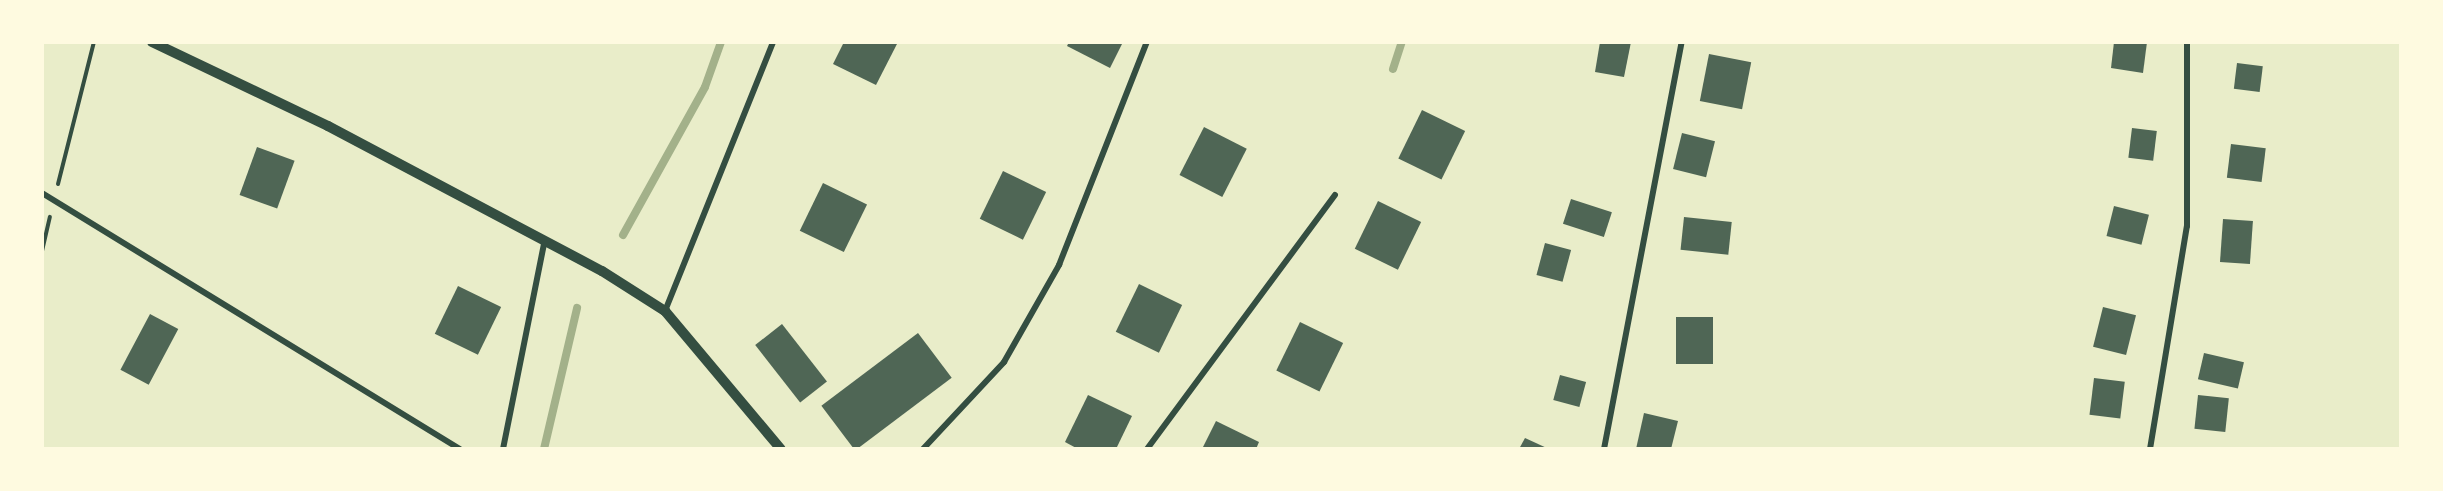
<!DOCTYPE html>
<style>
body{margin:0}
#map{position:relative;width:2443px;height:491px;overflow:hidden;background:#e9edc9;font-family:"Source Sans 3",sans-serif}
div>[style]{position:absolute}
.stream>*{height:8px;margin:-4px;padding:0 4px;transform-origin:4px;border-radius:4px;background:#a3b18a}
.building>*{inset:0;background:#4f6655;transform-origin:0 0}
.path>*{height:4px;margin:-2px;padding:0 2px;transform-origin:2px;border-radius:2px;background:#344e41}
.minor>*{height:6px;margin:-3px;padding:0 3px;transform-origin:3px;border-radius:3px;background:#344e41}
.tertiary>*{height:10px;margin:-5px;padding:0 5px;transform-origin:5px;border-radius:5px;background:#344e41}
span{translate:-50% -50%;white-space:nowrap;text-align:center;line-height:1.15;-webkit-text-stroke:6px #fefae0;paint-order:stroke}
.frame{position:absolute;inset:0;border:44px solid #fefae0;pointer-events:none}
</style>
<div id="map">
<div class="stream">
<div style="left:1393px;top:69px;width:28px;rotate:-72deg"></div>
<div style="left:623px;top:235px;width:169px;rotate:-61deg"></div>
<div style="left:705px;top:87px;width:48px;rotate:-70.4deg"></div>
<div style="left:544px;top:449px;width:145px;rotate:-76.8deg"></div>
</div>
<div class="building">
<div style="clip-path:polygon(844px 42px,898px 42px,876px 85px,833px 64px)"></div>
<div style="clip-path:polygon(1069px 42px,1123px 42px,1110px 68px,1067px 46px)"></div>
<div style="clip-path:polygon(1600px 42px,1631px 42px,1624px 77px,1595px 72px)"></div>
<div style="clip-path:polygon(2114px 42px,2147px 42px,2143px 73px,2111px 68px)"></div>
<div style="left:1709px;top:54px;width:43px;height:48px;rotate:11deg"></div>
<div style="left:2237px;top:63px;width:26px;height:26px;rotate:7deg"></div>
<div style="left:1422px;top:110px;width:48px;height:54px;rotate:26deg"></div>
<div style="left:1204px;top:127px;width:48px;height:54px;rotate:27deg"></div>
<div style="left:2132px;top:128px;width:25px;height:30px;rotate:7deg"></div>
<div style="left:1682px;top:133px;width:34px;height:37px;rotate:14deg"></div>
<div style="left:2231px;top:144px;width:35px;height:34px;rotate:7deg"></div>
<div style="left:257px;top:147px;width:40px;height:51px;rotate:20deg"></div>
<div style="left:1003px;top:171px;width:48px;height:53px;rotate:26deg"></div>
<div style="left:823px;top:183px;width:49px;height:53px;rotate:26deg"></div>
<div style="left:1571px;top:199px;width:43px;height:26px;rotate:18deg"></div>
<div style="left:1378px;top:201px;width:48px;height:53px;rotate:26deg"></div>
<div style="left:2114px;top:206px;width:36px;height:31px;rotate:14deg"></div>
<div style="left:1684px;top:217px;width:48px;height:33px;rotate:6deg"></div>
<div style="left:2223px;top:219px;width:30px;height:43px;rotate:4deg"></div>
<div style="left:1545px;top:243px;width:27px;height:33px;rotate:15deg"></div>
<div style="left:1139px;top:284px;width:48px;height:53px;rotate:26deg"></div>
<div style="left:458px;top:286px;width:48px;height:53px;rotate:26deg"></div>
<div style="left:2103px;top:307px;width:34px;height:41px;rotate:14deg"></div>
<div style="left:150px;top:314px;width:32px;height:63px;rotate:28deg"></div>
<div style="left:1676px;top:317px;width:37px;height:47px"></div>
<div style="left:1300px;top:322px;width:48px;height:54px;rotate:26deg"></div>
<div style="left:782px;top:324px;width:73px;height:34px;rotate:52deg"></div>
<div style="left:918px;top:333px;width:56px;height:121px;rotate:53deg"></div>
<div style="left:2204px;top:353px;width:41px;height:27px;rotate:13deg"></div>
<div style="left:1560px;top:375px;width:27px;height:26px;rotate:15deg"></div>
<div style="left:2094px;top:378px;width:31px;height:37px;rotate:7deg"></div>
<div style="clip-path:polygon(1088px 395px,1132px 416px,1116px 449px,1078px 449px,1065px 442px)"></div>
<div style="left:2198px;top:395px;width:31px;height:34px;rotate:6deg"></div>
<div style="clip-path:polygon(1644px 413px,1678px 421px,1671px 449px,1636px 449px)"></div>
<div style="clip-path:polygon(1216px 421px,1259px 442px,1256px 449px,1202px 449px)"></div>
<div style="clip-path:polygon(1525px 438px,1549px 449px,1519px 449px)"></div>
</div>
<div class="path">
<div style="left:58px;top:184px;width:146px;rotate:-75.8deg"></div>
<div style="left:42px;top:251px;width:35px;rotate:-77deg"></div>
</div>
<div class="minor">
<div style="left:42px;top:193px;width:490px;rotate:31.5deg"></div>
<div style="left:665px;top:311px;width:290px;rotate:-68.1deg"></div>
<div style="left:503px;top:449px;width:209px;rotate:-78.7deg"></div>
<div style="left:923px;top:449px;width:119px;rotate:-47deg"></div>
<div style="left:1004px;top:362px;width:112px;rotate:-60.4deg"></div>
<div style="left:1059px;top:265px;width:240px;rotate:-68.5deg"></div>
<div style="left:1147px;top:449px;width:316px;rotate:-53.5deg"></div>
<div style="left:1604px;top:449px;width:414px;rotate:-79.2deg"></div>
<div style="left:2150px;top:449px;width:226px;rotate:-80.6deg"></div>
<div style="left:2187px;top:226px;width:184px;rotate:-90deg"></div>
</div>
<div class="tertiary">
<div style="left:152px;top:42px;width:195px;rotate:25.5deg"></div>
<div style="left:328px;top:126px;width:310px;rotate:27.9deg"></div>
<div style="left:602px;top:271px;width:75px;rotate:32.4deg"></div>
<div style="left:665px;top:311px;width:180px;rotate:50deg"></div>
</div>
<div class="frame"></div>
</div>
